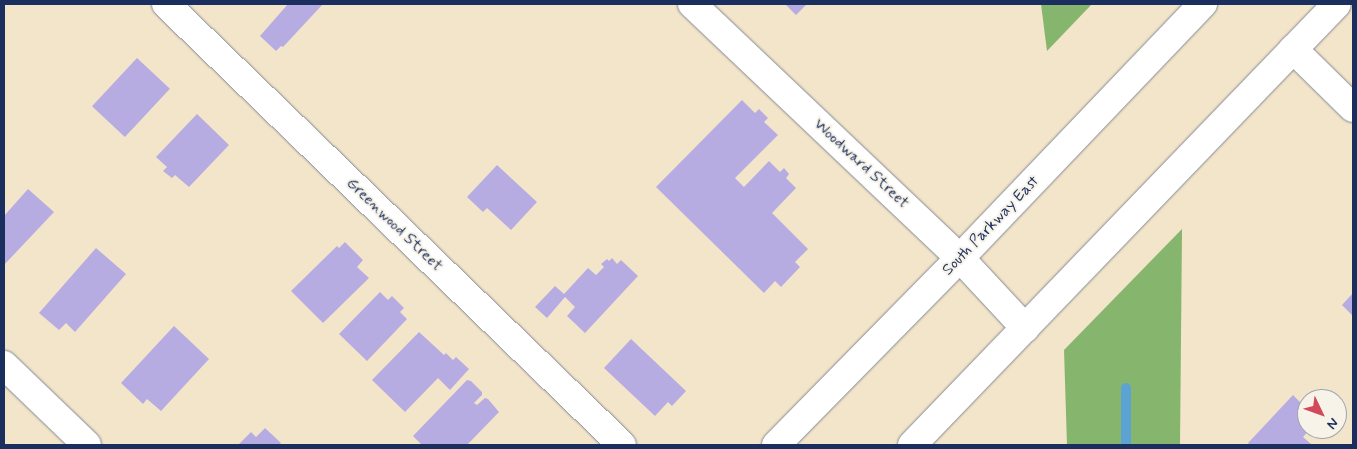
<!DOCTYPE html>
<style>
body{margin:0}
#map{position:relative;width:1357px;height:449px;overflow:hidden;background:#f2e5ca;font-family:Mynerve,sans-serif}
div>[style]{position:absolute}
.forest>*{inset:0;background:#86b56e}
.stream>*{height:10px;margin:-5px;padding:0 5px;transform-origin:5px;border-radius:5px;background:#5ca3d3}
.building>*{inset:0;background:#b7ace1;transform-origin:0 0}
.roads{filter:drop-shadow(0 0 1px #868a94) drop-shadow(0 0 1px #868a94)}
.minor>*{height:28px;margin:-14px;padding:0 14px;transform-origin:14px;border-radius:14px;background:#fff}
.primary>*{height:28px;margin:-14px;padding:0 14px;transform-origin:14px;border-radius:14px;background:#fff}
span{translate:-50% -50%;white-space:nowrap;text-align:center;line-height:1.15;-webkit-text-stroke:4px #f7f3e8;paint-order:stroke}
.street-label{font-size:16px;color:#1b2f5e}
.frame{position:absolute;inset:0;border:5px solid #1b2f5e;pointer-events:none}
.north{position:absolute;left:1297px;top:389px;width:50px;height:50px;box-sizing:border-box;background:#f7f3e8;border:1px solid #9fa5b1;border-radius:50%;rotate:132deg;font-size:14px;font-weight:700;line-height:20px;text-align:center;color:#1b2f5e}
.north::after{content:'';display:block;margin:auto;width:18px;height:22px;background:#d1495b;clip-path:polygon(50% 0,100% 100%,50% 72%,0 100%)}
</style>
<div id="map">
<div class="forest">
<div style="clip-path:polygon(1041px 4px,1092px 4px,1047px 51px)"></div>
<div style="clip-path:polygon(1182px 229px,1180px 445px,1067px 445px,1064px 350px)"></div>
</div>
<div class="stream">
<div style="left:1126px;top:445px;width:57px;rotate:-90deg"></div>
</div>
<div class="building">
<div style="clip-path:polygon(288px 4px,323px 4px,283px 47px,281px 46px,276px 51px,260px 36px)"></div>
<div style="clip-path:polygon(785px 4px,807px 4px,796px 15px)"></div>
<div style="left:137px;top:58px;width:45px;height:66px;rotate:43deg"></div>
<div style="clip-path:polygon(742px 100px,755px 113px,759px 109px,768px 118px,764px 122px,778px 135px,735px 178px,744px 187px,769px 161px,780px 172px,784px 168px,789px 174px,786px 178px,796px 188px,772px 213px,808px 249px,795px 262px,800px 267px,781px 287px,775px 281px,764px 293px,656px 187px)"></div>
<div style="clip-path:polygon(197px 114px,229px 145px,189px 187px,175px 175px,172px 178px,163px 171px,167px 167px,156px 157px)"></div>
<div style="clip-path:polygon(497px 165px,537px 202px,511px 230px,487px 208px,483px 212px,467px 197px)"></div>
<div style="clip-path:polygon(28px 189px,54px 212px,4px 265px,4px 216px)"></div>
<div style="clip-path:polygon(345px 242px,363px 260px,357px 267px,369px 278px,323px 323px,291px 291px,337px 246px,339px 248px)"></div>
<div style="clip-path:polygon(96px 248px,126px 274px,75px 332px,66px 323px,59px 330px,39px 313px)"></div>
<div style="clip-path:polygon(612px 258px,617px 264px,621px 260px,638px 276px,585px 333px,567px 316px,575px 307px,565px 297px,547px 318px,535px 307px,555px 286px,564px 294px,588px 268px,596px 275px,604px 267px,601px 264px,607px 259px,609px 261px)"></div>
<div style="clip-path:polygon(380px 292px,388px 300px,392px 296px,404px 308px,400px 312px,407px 319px,367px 361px,339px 334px)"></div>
<div style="clip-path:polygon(1353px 293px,1353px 316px,1342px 305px)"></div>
<div style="clip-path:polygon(174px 326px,209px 359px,161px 411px,147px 399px,143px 404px,121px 383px)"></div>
<div style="clip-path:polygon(419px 332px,444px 355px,446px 353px,453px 360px,456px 357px,469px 369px,450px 390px,438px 378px,405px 412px,372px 380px)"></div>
<div style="clip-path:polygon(631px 339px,686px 391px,672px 406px,668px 402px,655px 416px,604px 368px)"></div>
<div style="clip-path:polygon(467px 380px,471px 381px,482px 392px,482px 395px,474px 403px,477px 405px,485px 398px,488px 399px,499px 412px,467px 445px,422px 445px,413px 436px)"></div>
<div style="clip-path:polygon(1293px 395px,1307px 409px,1307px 429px,1310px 429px,1303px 437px,1311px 444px,1250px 445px,1248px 443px)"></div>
<div style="clip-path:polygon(265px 428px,281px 443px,279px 445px,238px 445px,251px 432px,256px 437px)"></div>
</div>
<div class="roads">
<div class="minor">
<div style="left:166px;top:4px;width:634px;rotate:44.04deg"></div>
<div style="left:692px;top:4px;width:369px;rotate:43.5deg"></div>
<div style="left:960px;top:258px;width:96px;rotate:47.1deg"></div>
<div style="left:1293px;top:49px;width:84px;rotate:44.5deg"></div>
<div style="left:4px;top:365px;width:115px;rotate:43.9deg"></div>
</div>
<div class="primary">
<div style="left:776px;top:445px;width:262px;rotate:-45.5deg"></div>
<div style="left:960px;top:258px;width:352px;rotate:-46.3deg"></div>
<div style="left:912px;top:445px;width:612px;rotate:-46.06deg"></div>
</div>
</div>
<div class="street-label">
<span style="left:861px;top:164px;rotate:43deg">Woodward Street</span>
<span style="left:394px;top:225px;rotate:44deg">Greenwood Street</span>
<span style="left:991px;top:226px;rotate:-46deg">South Parkway East</span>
</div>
<div class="frame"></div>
<div class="north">N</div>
</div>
